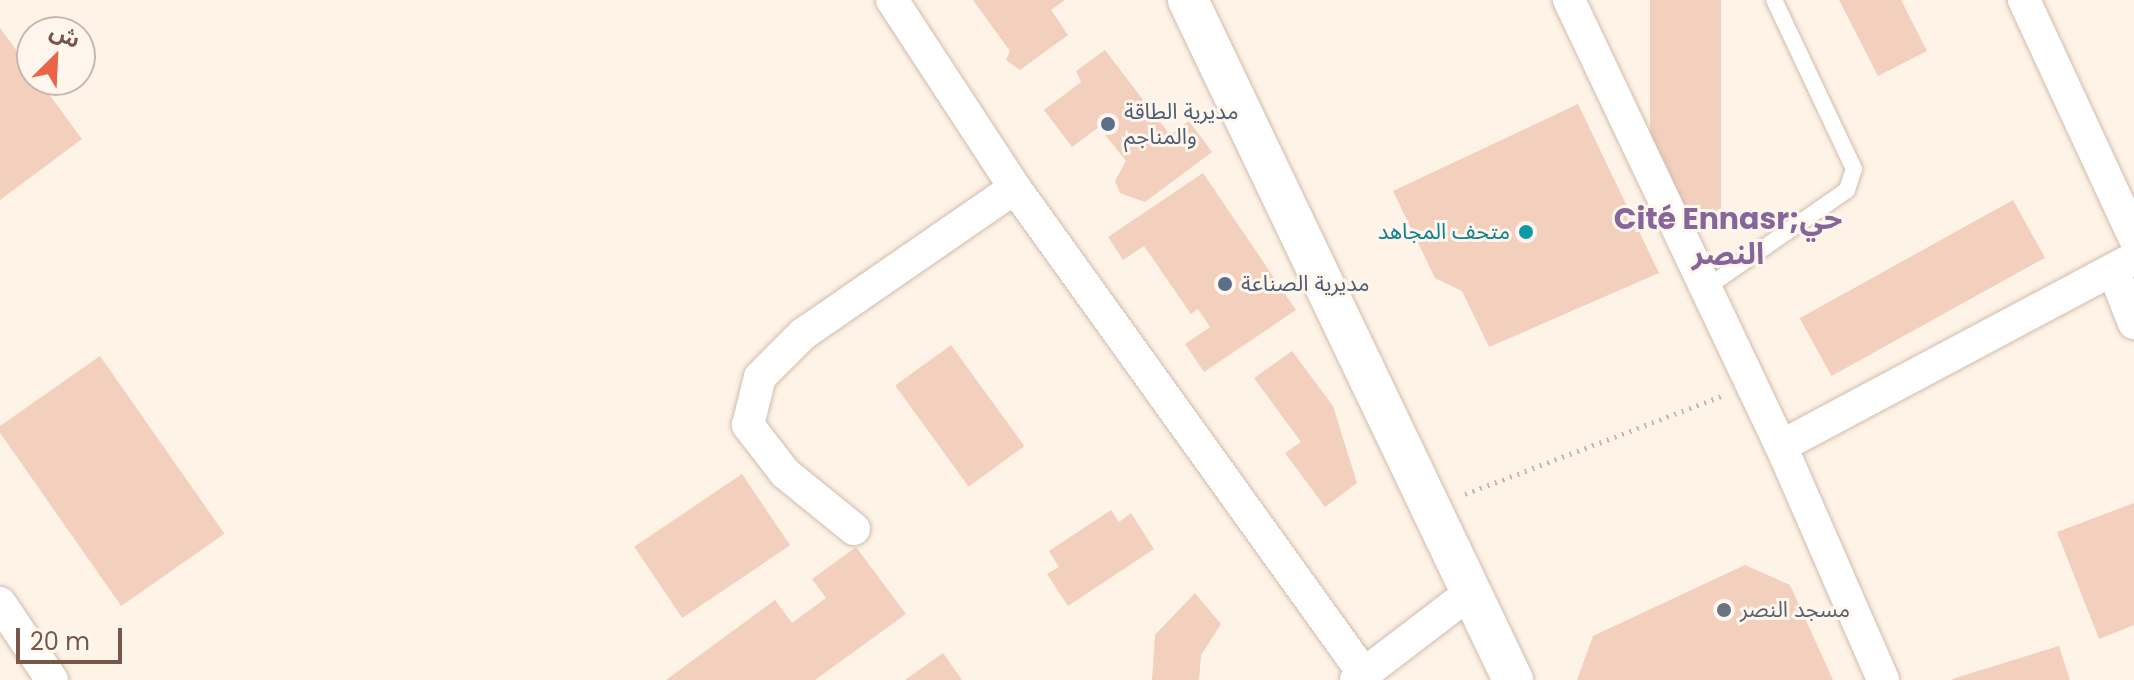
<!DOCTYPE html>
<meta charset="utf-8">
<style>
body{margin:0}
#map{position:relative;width:2134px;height:680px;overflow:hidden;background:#fdf3e6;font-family:Poppins,"Noto Sans Arabic",sans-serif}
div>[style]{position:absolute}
.building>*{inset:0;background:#f3cfbd;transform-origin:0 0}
.path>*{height:5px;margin-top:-2.5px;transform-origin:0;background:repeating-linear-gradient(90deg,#d8b2a0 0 2px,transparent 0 8px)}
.roads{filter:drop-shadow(0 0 2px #d1bcae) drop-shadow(0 0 2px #d1bcae)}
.service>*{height:16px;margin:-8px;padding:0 8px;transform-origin:8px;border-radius:8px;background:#fff}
.minor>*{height:32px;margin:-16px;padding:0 16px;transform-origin:16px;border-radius:16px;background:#fff}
.tertiary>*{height:40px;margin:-20px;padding:0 20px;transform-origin:20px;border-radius:20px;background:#fff}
.dots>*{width:22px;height:22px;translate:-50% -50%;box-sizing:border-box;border:4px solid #fff7ed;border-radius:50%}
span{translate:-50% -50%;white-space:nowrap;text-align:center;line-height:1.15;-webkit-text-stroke:6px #fff7ed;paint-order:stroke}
.service-label{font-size:22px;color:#4e5e75}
.left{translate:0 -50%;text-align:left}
.culture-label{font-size:22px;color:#0d838f}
.right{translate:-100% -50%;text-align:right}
.worship-label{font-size:22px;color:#5b616d}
.district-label{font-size:30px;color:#86659a;font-weight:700}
.north{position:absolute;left:16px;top:16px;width:80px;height:80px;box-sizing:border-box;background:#fff7ed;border:2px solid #c9b7ac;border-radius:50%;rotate:24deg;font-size:22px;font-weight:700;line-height:32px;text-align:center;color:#77574a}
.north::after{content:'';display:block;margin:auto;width:28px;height:36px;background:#e96449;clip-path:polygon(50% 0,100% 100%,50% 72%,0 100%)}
.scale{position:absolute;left:16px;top:628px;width:106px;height:36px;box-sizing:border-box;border:4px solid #77574a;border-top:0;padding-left:10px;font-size:24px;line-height:28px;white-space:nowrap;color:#77574a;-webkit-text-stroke:6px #fff7ed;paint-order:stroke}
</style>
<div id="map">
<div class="building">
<div style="clip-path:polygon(973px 0,1065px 0,1051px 10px,1068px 35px,1020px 70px,1006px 60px,1010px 51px)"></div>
<div style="left:1650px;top:0;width:71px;height:227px"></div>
<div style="clip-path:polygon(1839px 0,1901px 0,1927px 51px,1878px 76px)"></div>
<div style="clip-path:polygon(0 28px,82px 139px,0 200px)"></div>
<div style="clip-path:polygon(1105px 50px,1170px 135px,1189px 121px,1212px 152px,1145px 202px,1120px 193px,1115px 181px,1126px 161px,1099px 127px,1072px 147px,1044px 110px,1081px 82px,1076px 71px)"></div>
<div style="clip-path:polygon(1578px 104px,1659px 273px,1489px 347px,1462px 291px,1435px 278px,1393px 191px)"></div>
<div style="clip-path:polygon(1203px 173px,1296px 310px,1204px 372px,1185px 344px,1210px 327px,1198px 309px,1191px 314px,1144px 246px,1123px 260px,1108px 237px)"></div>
<div style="left:2013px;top:200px;width:66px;height:244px;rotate:61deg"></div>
<div style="left:951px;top:345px;width:125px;height:69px;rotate:54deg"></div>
<div style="clip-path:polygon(1292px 351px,1333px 406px,1357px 483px,1325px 507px,1285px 453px,1301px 442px,1254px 378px)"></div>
<div style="left:100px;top:356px;width:217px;height:126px;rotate:55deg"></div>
<div style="left:742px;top:474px;width:86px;height:130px;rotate:56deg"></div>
<div style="clip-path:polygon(2134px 503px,2134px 625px,2099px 639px,2057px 532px)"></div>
<div style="clip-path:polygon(1111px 510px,1119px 522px,1131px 513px,1154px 549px,1068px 606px,1047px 574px,1059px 567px,1049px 551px)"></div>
<div style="clip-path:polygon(856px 547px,906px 614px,815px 680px,666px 680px,775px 600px,792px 623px,826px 598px,812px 579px)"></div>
<div style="clip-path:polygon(1745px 565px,1790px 585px,1833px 680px,1577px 680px,1593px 636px)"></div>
<div style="clip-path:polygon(1195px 593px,1221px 624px,1201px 655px,1199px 680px,1152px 680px,1155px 635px)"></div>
<div style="clip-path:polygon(2059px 646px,2070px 680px,1953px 680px,1952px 679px)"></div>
<div style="clip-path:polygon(943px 653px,962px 680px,905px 680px)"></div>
</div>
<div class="path">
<div style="left:1465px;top:494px;width:274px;rotate:-20.9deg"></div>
</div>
<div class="roads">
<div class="service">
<div style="left:1706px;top:288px;width:172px;rotate:-34.8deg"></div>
<div style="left:1847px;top:190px;width:22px;rotate:-72deg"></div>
<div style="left:1854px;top:169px;width:187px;rotate:-115.3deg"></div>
</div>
<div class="minor">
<div style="left:892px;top:0;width:225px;rotate:56.8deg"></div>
<div style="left:1015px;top:188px;width:598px;rotate:54.32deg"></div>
<div style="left:1569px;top:0;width:494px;rotate:64.6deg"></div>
<div style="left:1781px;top:446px;width:255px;rotate:66.4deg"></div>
<div style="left:2024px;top:0;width:261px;rotate:65.1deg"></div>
<div style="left:2113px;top:270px;width:57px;rotate:68.4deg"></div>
<div style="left:1781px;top:446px;width:400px;rotate:-28deg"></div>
<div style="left:854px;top:529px;width:89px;rotate:-140.9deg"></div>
<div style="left:785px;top:473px;width:61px;rotate:-127.6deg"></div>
<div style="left:748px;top:425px;width:49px;rotate:-76deg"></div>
<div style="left:760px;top:377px;width:61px;rotate:-45deg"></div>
<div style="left:803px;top:334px;width:257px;rotate:-34.6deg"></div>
<div style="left:0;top:603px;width:93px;rotate:56deg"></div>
<div style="left:1356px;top:680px;width:145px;rotate:-37.4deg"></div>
</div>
<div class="tertiary">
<div style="left:1188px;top:0;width:754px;rotate:64.45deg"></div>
</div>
</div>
<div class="dots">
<div style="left:1108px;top:124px;background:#5c6f8a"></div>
<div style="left:1526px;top:232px;background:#0f9aa8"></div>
<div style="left:1225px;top:284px;background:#5c6f8a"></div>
<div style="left:1724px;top:610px;background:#6b7280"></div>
</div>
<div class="service-label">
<span class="left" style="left:1124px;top:124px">مديرية الطاقة<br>والمناجم</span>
<span class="left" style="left:1241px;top:284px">مديرية الصناعة</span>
</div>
<div class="culture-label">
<span class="right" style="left:1510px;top:232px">متحف المجاهد</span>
</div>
<div class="worship-label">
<span class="left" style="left:1740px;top:610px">مسجد النصر</span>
</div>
<div class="district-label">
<span style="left:1728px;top:236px">Cité Ennasr;حي<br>النصر</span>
</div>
<div class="north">ش</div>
<div class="scale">20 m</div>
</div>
